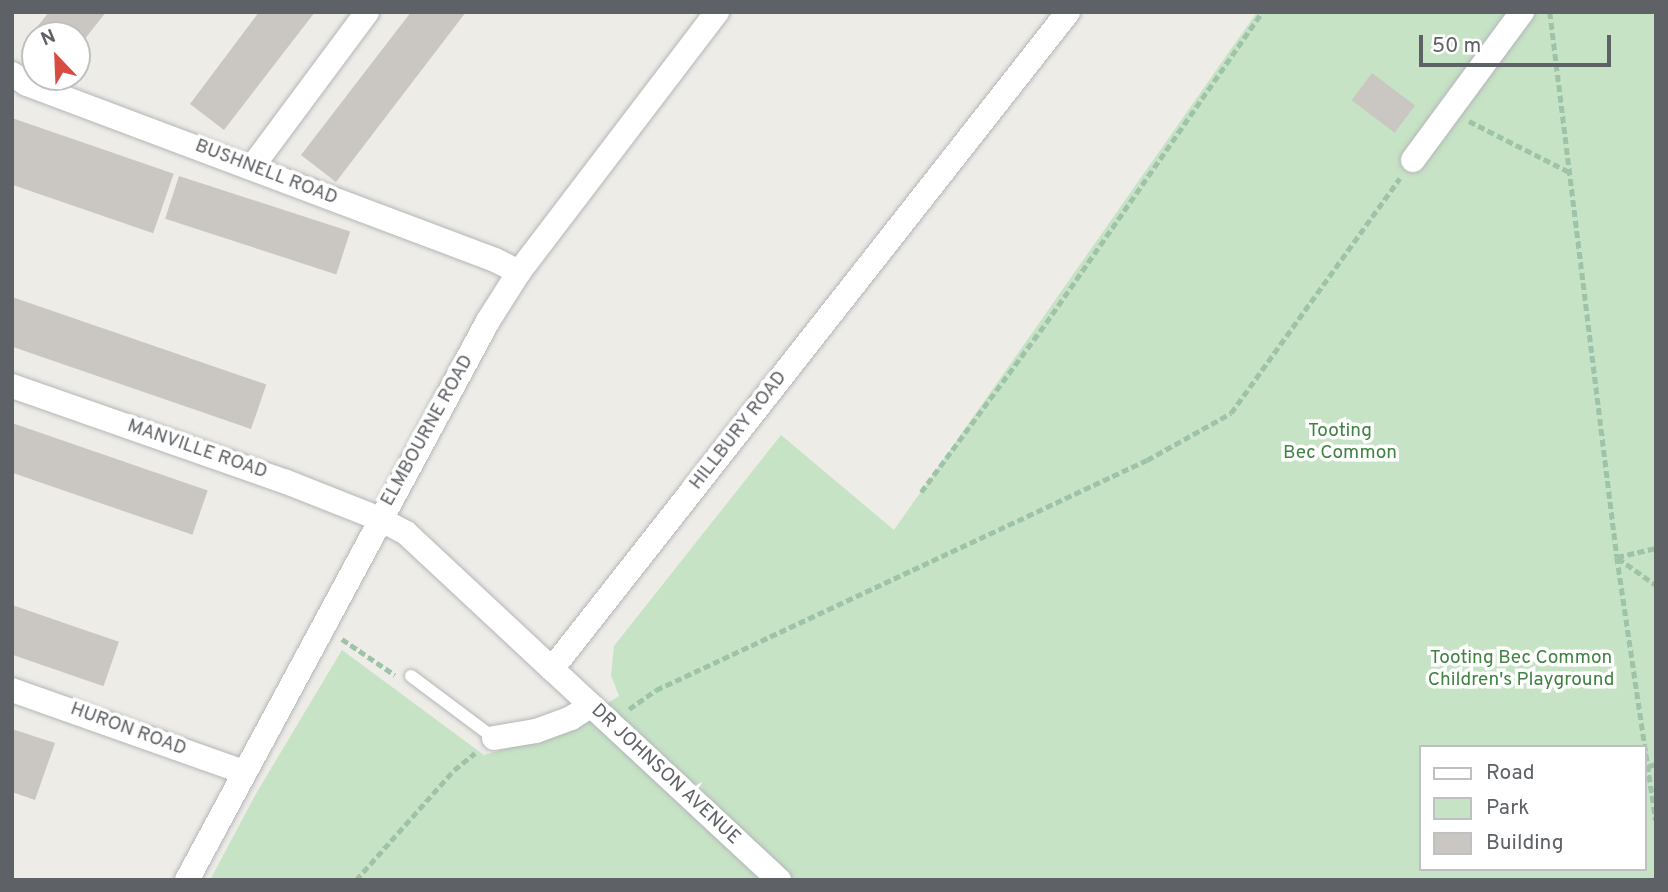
<!DOCTYPE html>
<style>
body{margin:0}
#map{position:relative;width:1668px;height:892px;overflow:hidden;background:#eeece6;font-family:Overpass,sans-serif}
div>[style]{position:absolute}
.green>*{inset:0;background:#c6e3c5}
.building>*{inset:0;background:#cac7c2;transform-origin:0 0}
.path>*{height:4.5px;margin-top:-2.25px;transform-origin:0;background:repeating-linear-gradient(90deg,#9fc3a9 0 7px,transparent 0 10.5px)}
.roads{filter:drop-shadow(0 0 2px #b3b6b9) drop-shadow(0 0 2px #b3b6b9)}
.lane>*{height:12px;margin:-6px;padding:0 6px;transform-origin:6px;border-radius:6px;background:#fff}
.street>*{height:24px;margin:-12px;padding:0 12px;transform-origin:12px;border-radius:12px;background:#fff}
span{translate:-50% -50%;white-space:nowrap;text-align:center;line-height:1.15;-webkit-text-stroke:7px #fff;paint-order:stroke}
.street-label{font-size:19px;color:#5e6165}
.park-label{font-size:19px;color:#3f8241}
.frame{position:absolute;inset:0;border:14px solid #5e6165;pointer-events:none}
.legend{position:absolute;left:1419px;top:745px;width:228px;height:126px;box-sizing:border-box;background:#fff;border:2px solid #bfc0c1;margin:0;padding:9px 12px;list-style:none;font-size:21px;color:#5e6165}
.legend li{display:flex;align-items:center;gap:14px;height:35px}
.legend b{width:35px;border:2px solid #bfc0c1}
.north{position:absolute;left:21px;top:21px;width:70px;height:70px;box-sizing:border-box;background:#fff;border:2px solid #bfc0c1;border-radius:50%;rotate:337deg;font-size:19px;font-weight:700;line-height:28px;text-align:center;color:#5e6165}
.north::after{content:'';display:block;margin:auto;width:24px;height:32px;background:#d74b43;clip-path:polygon(50% 0,100% 100%,50% 72%,0 100%)}
.scale{position:absolute;left:1419px;top:35px;width:192px;height:32px;box-sizing:border-box;border:4px solid #5e6165;border-top:0;padding-left:9px;font-size:21px;line-height:24px;white-space:nowrap;color:#5e6165;-webkit-text-stroke:5px #fff;paint-order:stroke}
</style>
<div id="map">
<div class="green">
<div style="clip-path:polygon(evenodd,1257px 12px,1656px 12px,1656px 880px,210px 880px,257px 792px,342px 650px,484px 755px,558px 734px,619px 696px,611px 675px,614px 646px,781px 435px,894px 530px,1257px 12px,1421px 747px,1645px 747px,1645px 869px,1421px 869px,1421px 747px)"></div>
</div>
<div class="building">
<div style="clip-path:polygon(49px 12px,106px 12px,77px 49px,77px 35px,35px 35px,35px 50px,25px 42px)"></div>
<div style="clip-path:polygon(259px 12px,315px 12px,224px 130px,190px 104px)"></div>
<div style="clip-path:polygon(411px 12px,466px 12px,336px 182px,301px 155px)"></div>
<div style="left:1372px;top:73px;width:54px;height:34px;rotate:37deg"></div>
<div style="left:12px;top:118px;width:171px;height:63px;rotate:19deg"></div>
<div style="left:179px;top:176px;width:180px;height:45px;rotate:18deg"></div>
<div style="left:12px;top:297px;width:269px;height:47px;rotate:19deg"></div>
<div style="left:12px;top:423px;width:207px;height:47px;rotate:19deg"></div>
<div style="left:12px;top:605px;width:113px;height:47px;rotate:19deg"></div>
<div style="clip-path:polygon(12px 729px,55px 743px,35px 800px,12px 792px)"></div>
</div>
<div class="path">
<div style="left:1550px;top:12px;width:549px;rotate:82.99deg"></div>
<div style="left:1617px;top:557px;width:266px;rotate:81.6deg"></div>
<div style="left:1469px;top:121px;width:112px;rotate:27deg"></div>
<div style="left:921px;top:492px;width:210px;rotate:-53.5deg"></div>
<div style="left:1046px;top:323px;width:379px;rotate:-55.2deg"></div>
<div style="left:1617px;top:557px;width:40px;rotate:-13deg"></div>
<div style="left:1618px;top:558px;width:47px;rotate:35.4deg"></div>
<div style="left:342px;top:639px;width:64px;rotate:34.2deg"></div>
<div style="left:629px;top:709px;width:33px;rotate:-35deg"></div>
<div style="left:656px;top:690px;width:542px;rotate:-25.1deg"></div>
<div style="left:1147px;top:460px;width:96px;rotate:-29.2deg"></div>
<div style="left:1231px;top:413px;width:289px;rotate:-54.3deg"></div>
<div style="left:1649px;top:766px;width:7px;rotate:-16deg"></div>
<div style="left:356px;top:880px;width:147px;rotate:-48.3deg"></div>
<div style="left:454px;top:770px;width:27px;rotate:-39deg"></div>
</div>
<div class="roads">
<div class="lane">
<div style="left:411px;top:676px;width:104px;rotate:36.8deg"></div>
</div>
<div class="street">
<div style="left:12px;top:74px;width:18px;rotate:34deg"></div>
<div style="left:27px;top:84px;width:500px;rotate:20.6deg"></div>
<div style="left:495px;top:260px;width:27px;rotate:27deg"></div>
<div style="left:1413px;top:160px;width:184px;rotate:-53.6deg"></div>
<div style="left:252px;top:167px;width:193px;rotate:-53.4deg"></div>
<div style="left:12px;top:386px;width:288px;rotate:19.3deg"></div>
<div style="left:284px;top:481px;width:103px;rotate:21.6deg"></div>
<div style="left:380px;top:519px;width:30px;rotate:28deg"></div>
<div style="left:406px;top:533px;width:200px;rotate:43deg"></div>
<div style="left:552px;top:669px;width:835px;rotate:-51.85deg"></div>
<div style="left:552px;top:669px;width:310px;rotate:42.9deg"></div>
<div style="left:12px;top:690px;width:245px;rotate:19.5deg"></div>
<div style="left:494px;top:738px;width:43px;rotate:-9.5deg"></div>
<div style="left:536px;top:731px;width:37px;rotate:-20deg"></div>
<div style="left:571px;top:718px;width:22px;rotate:-32deg"></div>
<div style="left:187px;top:880px;width:635px;rotate:-61.7deg"></div>
<div style="left:488px;top:321px;width:58px;rotate:-57.7deg"></div>
<div style="left:519px;top:272px;width:327px;rotate:-52.7deg"></div>
</div>
</div>
<div class="street-label">
<span style="left:266px;top:173px;rotate:21deg">BUSHNELL ROAD</span>
<span style="left:428px;top:431px;rotate:-61deg">ELMBOURNE ROAD</span>
<span style="left:739px;top:431px;rotate:-52deg">HILLBURY ROAD</span>
<span style="left:197px;top:450px;rotate:19deg">MANVILLE ROAD</span>
<span style="left:128px;top:730px;rotate:20deg">HURON ROAD</span>
<span style="left:665px;top:775px;rotate:43deg">DR JOHNSON AVENUE</span>
</div>
<div class="park-label">
<span style="left:1340px;top:443px">Tooting<br>Bec Common</span>
<span style="left:1521px;top:670px">Tooting Bec Common<br>Children's Playground</span>
</div>
<div class="frame"></div>
<ul class="legend">
<li><b style="height:9px;background:#fff"></b>Road</li>
<li><b style="height:19px;background:#c6e3c5"></b>Park</li>
<li><b style="height:19px;background:#cac7c2"></b>Building</li>
</ul>
<div class="north">N</div>
<div class="scale">50 m</div>
</div>
